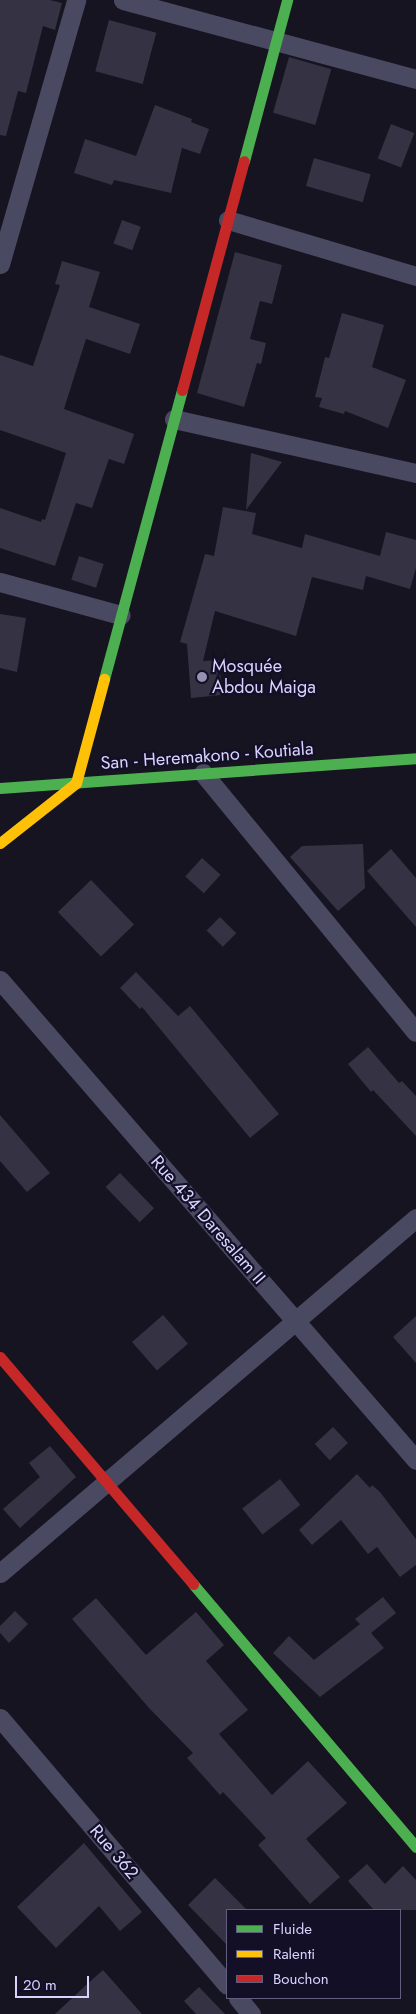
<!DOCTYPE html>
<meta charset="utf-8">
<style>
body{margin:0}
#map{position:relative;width:416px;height:2014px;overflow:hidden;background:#161421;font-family:Jost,sans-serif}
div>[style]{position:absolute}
.building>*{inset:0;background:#343243;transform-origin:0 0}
.street>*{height:19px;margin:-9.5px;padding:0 9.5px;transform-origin:9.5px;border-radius:9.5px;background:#4a4962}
.fast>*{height:11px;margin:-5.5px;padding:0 5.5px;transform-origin:5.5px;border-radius:5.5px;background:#4caf50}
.slow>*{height:11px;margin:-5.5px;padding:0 5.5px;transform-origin:5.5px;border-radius:5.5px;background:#ffc107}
.jam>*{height:11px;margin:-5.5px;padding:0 5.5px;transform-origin:5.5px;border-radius:5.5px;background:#c62828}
.dots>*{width:14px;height:14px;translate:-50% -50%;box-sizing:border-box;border:2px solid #130f26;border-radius:50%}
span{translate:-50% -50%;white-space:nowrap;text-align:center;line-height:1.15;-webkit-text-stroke:4.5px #130f26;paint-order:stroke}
.poi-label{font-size:18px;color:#d9d4ff}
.left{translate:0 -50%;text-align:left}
.street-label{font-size:18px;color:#d9d4ff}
.legend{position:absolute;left:226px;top:1909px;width:175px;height:90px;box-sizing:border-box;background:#130f26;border:1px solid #625e7d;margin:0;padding:6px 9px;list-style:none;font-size:15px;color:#d9d4ff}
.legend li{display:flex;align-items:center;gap:10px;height:25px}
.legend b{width:25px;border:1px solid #625e7d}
.scale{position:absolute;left:15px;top:1976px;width:74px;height:22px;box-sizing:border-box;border:2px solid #d9d4ff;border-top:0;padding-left:6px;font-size:15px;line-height:18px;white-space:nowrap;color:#d9d4ff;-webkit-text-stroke:4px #130f26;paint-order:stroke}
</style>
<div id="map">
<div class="building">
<div style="clip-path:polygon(0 0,50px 0,62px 3px,55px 30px,43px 26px,26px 93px,18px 91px,6px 136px,0 135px)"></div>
<div style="left:109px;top:20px;width:49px;height:53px;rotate:15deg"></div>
<div style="left:289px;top:57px;width:44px;height:58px;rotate:16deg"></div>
<div style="clip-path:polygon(155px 105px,192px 119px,191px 122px,209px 129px,200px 154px,182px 148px,171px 193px,114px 180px,112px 185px,74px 173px,85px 139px,136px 156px)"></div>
<div style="left:391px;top:124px;width:25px;height:37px;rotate:21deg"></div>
<div style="left:314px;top:158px;width:59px;height:29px;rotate:16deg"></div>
<div style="left:122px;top:220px;width:20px;height:25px;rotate:20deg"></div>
<div style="clip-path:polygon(235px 252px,282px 265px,272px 304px,260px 301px,250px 339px,266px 343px,261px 364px,257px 363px,244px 407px,197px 393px)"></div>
<div style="clip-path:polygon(62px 261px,100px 272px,89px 307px,140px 324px,130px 354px,86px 339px,64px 409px,134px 434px,124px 464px,109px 459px,92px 508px,76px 503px,55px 566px,0 548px,0 508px,41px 522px,42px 519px,45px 520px,66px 453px,0 430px,0 355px,33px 366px,60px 285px,55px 284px)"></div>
<div style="clip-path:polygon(342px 313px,384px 325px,372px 367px,406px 380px,388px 428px,345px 411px,344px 414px,319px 407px,322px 398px,315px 397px,325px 357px,329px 358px)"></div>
<div style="clip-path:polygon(251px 453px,282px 462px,246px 510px)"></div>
<div style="clip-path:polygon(223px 507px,256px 513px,252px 534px,302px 548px,305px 534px,380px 556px,386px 532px,416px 540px,416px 568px,410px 589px,366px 576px,363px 590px,312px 577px,296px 636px,215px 611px,203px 661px,219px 660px,222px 695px,191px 698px,187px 644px,180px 642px,205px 554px,214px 556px)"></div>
<div style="left:79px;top:556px;width:26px;height:25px;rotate:18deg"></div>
<div style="clip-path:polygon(0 614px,26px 618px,17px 672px,0 668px)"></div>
<div style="clip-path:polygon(363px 844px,365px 888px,338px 911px,290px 857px,302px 846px)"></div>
<div style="clip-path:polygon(391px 849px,416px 878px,416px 927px,367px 871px)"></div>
<div style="left:202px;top:858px;width:25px;height:25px;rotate:42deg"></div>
<div style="left:91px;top:880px;width:62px;height:46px;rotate:46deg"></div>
<div style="left:220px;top:917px;width:23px;height:19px;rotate:45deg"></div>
<div style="clip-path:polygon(136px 972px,178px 1016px,190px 1006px,279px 1114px,250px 1138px,142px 1007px,140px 1009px,120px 988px)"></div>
<div style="clip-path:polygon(368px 1047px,399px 1083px,402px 1081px,416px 1096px,416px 1136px,373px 1090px,371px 1092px,348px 1064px)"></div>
<div style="clip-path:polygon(0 1115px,50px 1173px,27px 1192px,0 1161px)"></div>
<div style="left:120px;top:1173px;width:49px;height:20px;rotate:46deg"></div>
<div style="left:163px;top:1315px;width:38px;height:41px;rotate:49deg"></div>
<div style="clip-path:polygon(416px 1316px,416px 1363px,393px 1337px)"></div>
<div style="left:333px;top:1427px;width:22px;height:25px;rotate:47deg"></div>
<div style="clip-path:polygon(50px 1446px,76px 1477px,20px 1528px,3px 1509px,40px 1477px,29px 1463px)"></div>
<div style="clip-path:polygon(357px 1474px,370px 1488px,372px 1485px,380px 1492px,416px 1539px,416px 1565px,400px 1577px,377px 1547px,368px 1554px,341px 1520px,312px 1545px,299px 1530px)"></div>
<div style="left:280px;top:1479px;width:33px;height:48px;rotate:52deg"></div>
<div style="clip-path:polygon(383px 1597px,396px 1613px,371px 1633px,384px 1648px,320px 1697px,273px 1653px,289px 1636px,314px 1660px,360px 1624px,355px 1619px)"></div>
<div style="clip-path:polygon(96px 1598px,146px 1655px,196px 1612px,224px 1645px,206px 1661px,248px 1710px,219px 1734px,272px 1795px,308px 1761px,347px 1803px,306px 1839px,340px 1877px,310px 1904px,258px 1845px,266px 1838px,223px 1792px,220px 1795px,187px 1758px,193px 1753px,149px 1708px,72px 1619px)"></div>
<div style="clip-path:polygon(15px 1611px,28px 1624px,9px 1643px,0 1633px,0 1626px)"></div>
<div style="clip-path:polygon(84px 1843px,142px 1912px,120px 1931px,99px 1906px,56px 1948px,17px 1907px)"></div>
<div style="clip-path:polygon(367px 1864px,385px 1884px,403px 1866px,416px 1880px,416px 1910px,374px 1910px,348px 1881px)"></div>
<div style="clip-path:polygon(215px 1878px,247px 1910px,227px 1910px,227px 1945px,188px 1905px)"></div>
<div style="clip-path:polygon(103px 1970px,142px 2014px,55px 2014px,85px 1986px)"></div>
<div style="clip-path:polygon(199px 1987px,225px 2014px,196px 2014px,184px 2001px)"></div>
</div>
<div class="street">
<div style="left:123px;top:0;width:303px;rotate:15.1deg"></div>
<div style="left:228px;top:220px;width:196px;rotate:16.6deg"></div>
<div style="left:0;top:264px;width:275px;rotate:-73.9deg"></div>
<div style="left:174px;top:419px;width:248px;rotate:12.6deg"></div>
<div style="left:0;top:582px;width:125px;rotate:15.3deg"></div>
<div style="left:203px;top:773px;width:335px;rotate:50.6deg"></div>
<div style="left:0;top:980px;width:635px;rotate:49.09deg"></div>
<div style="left:0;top:1573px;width:547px;rotate:-40.48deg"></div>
<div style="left:0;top:1718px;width:350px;rotate:49.6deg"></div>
<div style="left:238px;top:1998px;width:21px;rotate:51deg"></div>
</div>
<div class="fast">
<div style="left:244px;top:161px;width:167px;rotate:-75deg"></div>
<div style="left:104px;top:679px;width:299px;rotate:-74.9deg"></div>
<div style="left:0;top:788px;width:417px;rotate:-4.1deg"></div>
<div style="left:193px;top:1584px;width:345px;rotate:49.7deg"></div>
</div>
<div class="slow">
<div style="left:0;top:843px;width:97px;rotate:-38.3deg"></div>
<div style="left:76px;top:783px;width:108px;rotate:-74.9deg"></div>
</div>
<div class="jam">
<div style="left:182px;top:390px;width:237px;rotate:-74.9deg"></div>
<div style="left:0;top:1357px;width:298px;rotate:49.6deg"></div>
</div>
<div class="dots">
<div style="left:202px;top:677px;background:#9591b1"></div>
</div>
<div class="poi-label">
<span class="left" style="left:212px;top:677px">Mosquée<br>Abdou Maiga</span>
</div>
<div class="street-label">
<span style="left:207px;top:756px;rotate:-4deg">San - Heremakono - Koutiala</span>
<span style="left:208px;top:1220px;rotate:49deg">Rue 434 Daresalam II</span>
<span style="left:114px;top:1852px;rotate:50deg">Rue 362</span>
</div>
<ul class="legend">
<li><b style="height:6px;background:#4caf50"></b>Fluide</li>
<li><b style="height:6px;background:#ffc107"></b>Ralenti</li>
<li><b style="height:6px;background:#c62828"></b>Bouchon</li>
</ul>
<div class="scale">20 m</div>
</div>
